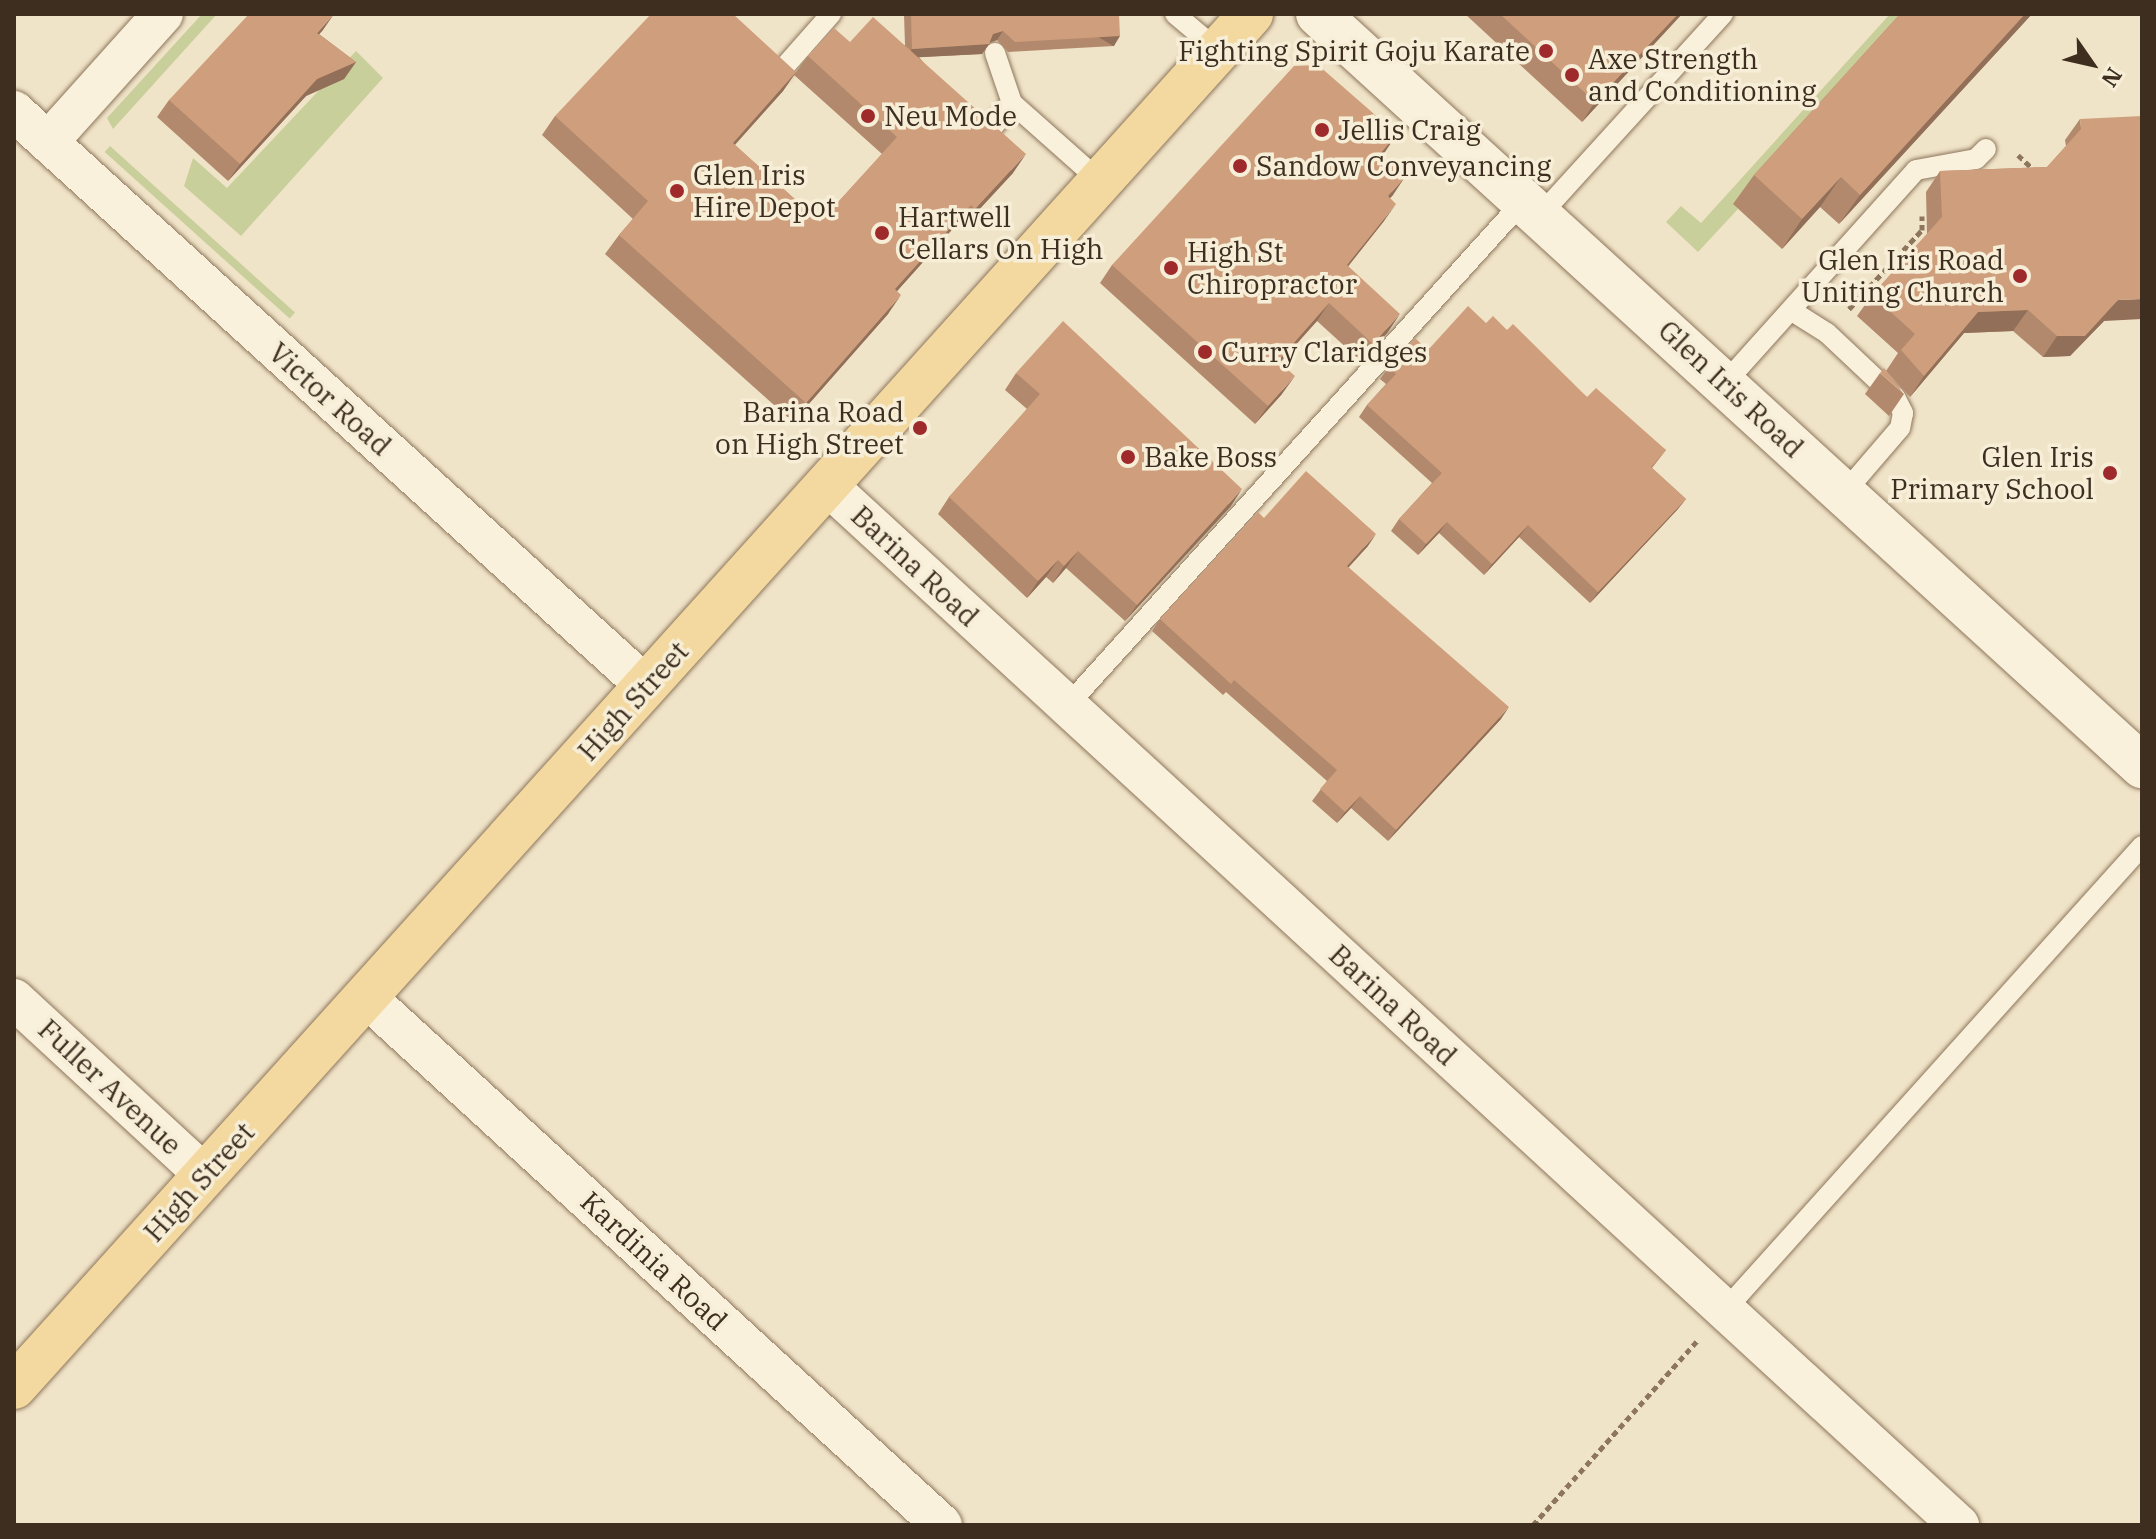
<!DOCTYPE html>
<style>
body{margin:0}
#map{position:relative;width:2156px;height:1539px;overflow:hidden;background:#f0e4c8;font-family:"IBM Plex Serif",serif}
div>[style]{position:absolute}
.green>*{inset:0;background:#c9cf9b;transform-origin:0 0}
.path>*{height:5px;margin-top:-2.5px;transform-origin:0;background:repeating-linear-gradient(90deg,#8d765c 0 6px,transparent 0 10px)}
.roads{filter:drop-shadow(0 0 2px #8d765c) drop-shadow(0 0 2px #8d765c)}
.lane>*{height:20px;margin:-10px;padding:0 10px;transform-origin:10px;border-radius:10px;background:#faf1dc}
.street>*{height:40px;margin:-20px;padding:0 20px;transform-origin:20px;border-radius:20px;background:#faf1dc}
.secondary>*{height:44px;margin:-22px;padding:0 22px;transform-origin:22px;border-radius:22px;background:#faf1dc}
.primary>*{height:44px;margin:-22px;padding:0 22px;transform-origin:22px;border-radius:22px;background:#f3d9a0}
.wall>*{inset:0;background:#b2896c}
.shaded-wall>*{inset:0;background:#916f58;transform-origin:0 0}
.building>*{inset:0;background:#cf9f7d}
.dots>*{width:22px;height:22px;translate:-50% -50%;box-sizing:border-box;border:4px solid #f7eed8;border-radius:50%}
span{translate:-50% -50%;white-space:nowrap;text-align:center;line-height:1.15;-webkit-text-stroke:7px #f7eed8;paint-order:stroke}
.poi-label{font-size:28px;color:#3d2e20}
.right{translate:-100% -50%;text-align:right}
.left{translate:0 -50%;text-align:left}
.street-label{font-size:28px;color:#3d2e20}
.frame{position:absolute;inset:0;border:16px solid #3d2e20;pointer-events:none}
.north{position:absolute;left:2052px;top:24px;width:80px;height:80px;-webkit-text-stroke:6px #f7eed8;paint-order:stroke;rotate:124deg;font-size:22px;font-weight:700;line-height:32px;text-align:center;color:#3d2e20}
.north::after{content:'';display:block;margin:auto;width:28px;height:36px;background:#3d2e20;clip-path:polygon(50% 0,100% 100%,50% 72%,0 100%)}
</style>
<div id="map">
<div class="green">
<div style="clip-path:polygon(202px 14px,217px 14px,113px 129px,107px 118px)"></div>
<div style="clip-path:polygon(1890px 14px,1906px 14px,1734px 204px,1738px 209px,1698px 252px,1666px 222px,1681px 206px,1701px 223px)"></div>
<div style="clip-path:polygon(356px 51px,383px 78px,241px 236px,184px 186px,193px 158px,227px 188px)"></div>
<div style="left:110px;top:146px;width:249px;height:8px;rotate:42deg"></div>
</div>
<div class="path">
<div style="left:2018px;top:155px;width:22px;rotate:43deg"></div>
<div style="left:1849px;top:309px;width:108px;rotate:-47.3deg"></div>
<div style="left:1922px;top:230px;width:14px;rotate:-90deg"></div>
<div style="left:1533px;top:1525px;width:248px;rotate:-48.3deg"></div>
</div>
<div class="roads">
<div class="lane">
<div style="left:1175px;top:14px;width:57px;rotate:40.1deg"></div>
<div style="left:995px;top:53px;width:53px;rotate:71.2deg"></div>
<div style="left:1012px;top:103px;width:119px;rotate:41.6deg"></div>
<div style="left:779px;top:73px;width:79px;rotate:-48.6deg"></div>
<div style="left:992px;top:128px;width:32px;rotate:-51deg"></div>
<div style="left:1542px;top:213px;width:269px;rotate:-47.7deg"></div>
<div style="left:1792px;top:311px;width:41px;rotate:32.2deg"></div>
<div style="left:1827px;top:333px;width:93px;rotate:43.3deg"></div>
<div style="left:1895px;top:397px;width:18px;rotate:63deg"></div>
<div style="left:1903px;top:413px;width:15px;rotate:101deg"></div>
<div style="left:1900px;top:428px;width:86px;rotate:130.7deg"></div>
<div style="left:1725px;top:383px;width:286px;rotate:-48.1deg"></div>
<div style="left:1916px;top:170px;width:61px;rotate:-10.4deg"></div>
<div style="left:1976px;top:159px;width:14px;rotate:-45deg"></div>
<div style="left:1067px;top:706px;width:685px;rotate:-47.9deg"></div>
<div style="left:1725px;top:1310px;width:624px;rotate:-48.05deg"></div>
</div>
<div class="street">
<div style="left:14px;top:111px;width:854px;rotate:42.3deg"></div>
<div style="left:48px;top:142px;width:172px;rotate:-48.1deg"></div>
<div style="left:826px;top:484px;width:1539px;rotate:42.58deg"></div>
<div style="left:366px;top:997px;width:781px;rotate:42.51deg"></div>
<div style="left:14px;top:999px;width:260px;rotate:42.7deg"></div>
</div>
<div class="secondary">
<div style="left:1318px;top:14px;width:1116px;rotate:42.38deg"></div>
</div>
<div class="primary">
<div style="left:14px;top:1387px;width:1848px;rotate:-47.98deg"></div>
</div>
</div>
<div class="wall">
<div style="clip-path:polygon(904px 14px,1119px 14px,1114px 46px,1008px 52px,997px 40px,990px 43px,982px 54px,919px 57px,1013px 173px,962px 228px,957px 224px,897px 291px,888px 314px,793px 422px,605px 254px,619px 235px,633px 219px,542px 135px,555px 116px,796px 72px,783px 91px,735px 145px,820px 222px,882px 154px,794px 75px,808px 56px,850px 42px,905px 45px)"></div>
<div style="clip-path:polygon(1465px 14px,1682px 14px,1582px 122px)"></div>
<div style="clip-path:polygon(1900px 14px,2032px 14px,1839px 224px,1820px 207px,1782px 249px,1733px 204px,1754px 175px)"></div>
<div style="clip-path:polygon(323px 30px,319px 34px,356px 62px,344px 79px,306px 96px,228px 181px,157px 117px,169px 100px)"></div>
<div style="clip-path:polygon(2080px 119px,2104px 321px,2070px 356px,2043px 357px,2013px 331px,1964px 333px,1910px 397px,1886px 371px,1898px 353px,1857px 316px,1872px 295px,1927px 234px,1926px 192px,1940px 171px,2047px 167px,2066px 146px,2065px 140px)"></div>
<div style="clip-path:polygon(1397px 134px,1382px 155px,1393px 195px,1390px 198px,1384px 221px,1348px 266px,1388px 332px,1361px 361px,1317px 321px,1280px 363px,1282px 394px,1255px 424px,1100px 283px,1112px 265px)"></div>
<div style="clip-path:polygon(1486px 323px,1507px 330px,1587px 397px,1666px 450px,1652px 468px,1686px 499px,1677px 510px,1590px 603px,1519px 537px,1484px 575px,1439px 533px,1418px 555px,1391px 531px,1399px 519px,1432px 483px,1359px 417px,1367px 405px,1386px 384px,1380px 379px,1389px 367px)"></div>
<div style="clip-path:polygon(1016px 373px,1231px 506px,1125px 621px,1066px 568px,1053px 583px,1046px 577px,1027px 598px,938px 514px,949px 497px,1027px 409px,1005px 390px)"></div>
<div style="clip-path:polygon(1880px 373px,1904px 394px,1889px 416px,1865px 394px)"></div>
<div style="clip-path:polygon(1368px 546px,1348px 567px,1501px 719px,1388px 841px,1351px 808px,1337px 823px,1312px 801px,1327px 781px,1226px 692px,1223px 695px,1152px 631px,1160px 619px)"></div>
</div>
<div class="shaded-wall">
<div style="clip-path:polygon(334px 14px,323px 30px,305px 50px,317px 33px)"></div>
<div style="clip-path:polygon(1678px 14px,1682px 14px,1582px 122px,1595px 102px)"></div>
<div style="clip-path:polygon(2025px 14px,2032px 14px,1839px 224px,1860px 195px)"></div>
<div style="clip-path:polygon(1003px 31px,997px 40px,986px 44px,993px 34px)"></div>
<div style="left:1120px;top:36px;width:12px;height:105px;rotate:121deg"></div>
<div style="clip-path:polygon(989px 44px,982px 54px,905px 58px,912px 49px)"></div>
<div style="clip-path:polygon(356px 62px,344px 79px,306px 96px,228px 181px,240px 164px,317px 79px)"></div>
<div style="clip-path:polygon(796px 72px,783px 91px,719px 162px,733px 143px)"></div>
<div style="clip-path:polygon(1397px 134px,1385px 152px,1368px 171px,1380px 154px)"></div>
<div style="clip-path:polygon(1026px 154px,1013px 173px,962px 228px,975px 209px)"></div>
<div style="clip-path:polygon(1405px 177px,1393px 195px,1375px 214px,1388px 196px)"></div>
<div style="clip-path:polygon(1841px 177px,1820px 207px,1782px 249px,1802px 219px)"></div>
<div style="clip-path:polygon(1396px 204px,1384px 221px,1335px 283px,1347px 265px)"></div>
<div style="clip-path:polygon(971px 205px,957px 224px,882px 308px,895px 289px)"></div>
<div style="clip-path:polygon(901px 295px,888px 314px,793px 422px,806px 403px)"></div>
<div style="clip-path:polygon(2142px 299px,2142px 319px,2104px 321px,2070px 356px,2043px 357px,2057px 336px,2118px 300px)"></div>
<div style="clip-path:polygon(1329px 303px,1317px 321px,1265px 378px,1278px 361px)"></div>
<div style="clip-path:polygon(2028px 310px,2013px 331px,1964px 333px,1910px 397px,1924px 376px,1978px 312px)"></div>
<div style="clip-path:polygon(1400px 314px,1388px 332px,1361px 361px,1373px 344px)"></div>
<div style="clip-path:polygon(1295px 376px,1282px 394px,1255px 424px,1268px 406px)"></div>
<div style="clip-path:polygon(1242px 489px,1231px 506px,1125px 621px,1137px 605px)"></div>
<div style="clip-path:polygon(1686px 499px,1677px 510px,1590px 603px,1598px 592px)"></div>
<div style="clip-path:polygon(1447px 522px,1439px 533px,1418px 555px,1426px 544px)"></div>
<div style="clip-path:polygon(1528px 525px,1519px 537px,1484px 575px,1492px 564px)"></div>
<div style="clip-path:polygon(1376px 534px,1368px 546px,1339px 578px,1347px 566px)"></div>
<div style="clip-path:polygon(1078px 551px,1066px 568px,1053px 583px,1064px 566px)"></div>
<div style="clip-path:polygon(1058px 560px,1046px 577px,1027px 598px,1038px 581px)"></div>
<div style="clip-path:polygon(1509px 707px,1501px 719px,1388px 841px,1396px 830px)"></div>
<div style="clip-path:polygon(1360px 796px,1351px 808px,1337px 823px,1345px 812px)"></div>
</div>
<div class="building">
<div style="clip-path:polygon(249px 14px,334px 14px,317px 33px,356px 62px,317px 79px,240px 164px,169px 100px)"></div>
<div style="clip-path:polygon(651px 14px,733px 14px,796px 72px,733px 143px,820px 222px,897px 137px,808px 56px,834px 28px,850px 42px,873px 17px,1026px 154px,975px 209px,971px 205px,895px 289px,901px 295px,806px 403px,619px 235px,648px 201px,555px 116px)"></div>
<div style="clip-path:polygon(911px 14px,1119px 14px,1120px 36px,1015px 42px,1003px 31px,993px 34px,989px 44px,912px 49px)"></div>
<div style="clip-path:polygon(1500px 14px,1678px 14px,1595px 102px)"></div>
<div style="clip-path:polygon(1900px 14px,2025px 14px,1860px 195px,1841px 177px,1802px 219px,1754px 175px)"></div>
<div style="clip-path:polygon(1318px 65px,1397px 134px,1380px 154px,1405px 177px,1388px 196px,1396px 204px,1347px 265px,1400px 314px,1373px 344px,1329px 303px,1278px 361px,1295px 376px,1268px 406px,1112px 265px,1294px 66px)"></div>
<div style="clip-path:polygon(2142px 116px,2142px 299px,2118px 300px,2085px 336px,2057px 336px,2028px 310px,1978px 312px,1924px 376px,1901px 350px,1915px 334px,1872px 295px,1942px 217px,1940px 171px,2047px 167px,2081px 129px,2080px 119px)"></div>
<div style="clip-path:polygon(1468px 306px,1486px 323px,1493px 316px,1507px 330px,1513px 324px,1587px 397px,1596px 388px,1666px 450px,1651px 467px,1686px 499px,1598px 592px,1528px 525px,1492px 564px,1447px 522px,1426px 544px,1399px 519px,1442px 473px,1367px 405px,1396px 374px,1389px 367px,1415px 338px,1428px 350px)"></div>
<div style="clip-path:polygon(1063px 321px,1242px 489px,1137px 605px,1078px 551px,1064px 566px,1058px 560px,1038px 581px,949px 497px,1040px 394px,1016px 373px)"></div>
<div style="clip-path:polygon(1884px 368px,1904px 394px,1880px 373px)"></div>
<div style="clip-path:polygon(1306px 471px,1376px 534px,1347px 566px,1509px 707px,1396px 830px,1360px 796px,1345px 812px,1320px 789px,1337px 770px,1234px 680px,1231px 684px,1160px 619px,1258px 512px,1264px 518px)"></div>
</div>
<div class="dots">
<div style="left:1546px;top:51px;background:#9e2a2b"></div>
<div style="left:1572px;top:75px;background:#9e2a2b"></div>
<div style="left:868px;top:116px;background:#9e2a2b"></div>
<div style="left:1322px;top:130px;background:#9e2a2b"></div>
<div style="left:1240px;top:166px;background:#9e2a2b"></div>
<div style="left:677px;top:191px;background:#9e2a2b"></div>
<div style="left:882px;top:233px;background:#9e2a2b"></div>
<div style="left:1171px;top:268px;background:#9e2a2b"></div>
<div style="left:2020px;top:276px;background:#9e2a2b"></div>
<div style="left:1205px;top:352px;background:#9e2a2b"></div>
<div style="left:920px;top:428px;background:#9e2a2b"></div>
<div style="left:1128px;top:457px;background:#9e2a2b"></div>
<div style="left:2110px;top:473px;background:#9e2a2b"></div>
</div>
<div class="poi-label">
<span class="right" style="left:1530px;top:51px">Fighting Spirit Goju Karate</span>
<span class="left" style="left:1588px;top:75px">Axe Strength<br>and Conditioning</span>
<span class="left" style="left:884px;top:116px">Neu Mode</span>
<span class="left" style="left:1338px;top:130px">Jellis Craig</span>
<span class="left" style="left:1256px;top:166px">Sandow Conveyancing</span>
<span class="left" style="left:693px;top:191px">Glen Iris<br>Hire Depot</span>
<span class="left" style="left:898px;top:233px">Hartwell<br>Cellars On High</span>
<span class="left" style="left:1187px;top:268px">High St<br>Chiropractor</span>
<span class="right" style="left:2004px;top:276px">Glen Iris Road<br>Uniting Church</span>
<span class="left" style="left:1221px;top:352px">Curry Claridges</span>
<span class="right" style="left:904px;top:428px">Barina Road<br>on High Street</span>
<span class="left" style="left:1144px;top:457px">Bake Boss</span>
<span class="right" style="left:2094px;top:473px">Glen Iris<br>Primary School</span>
</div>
<div class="street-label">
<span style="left:1731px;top:389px;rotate:43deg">Glen Iris Road</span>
<span style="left:330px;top:399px;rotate:42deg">Victor Road</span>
<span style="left:915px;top:566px;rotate:43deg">Barina Road</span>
<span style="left:633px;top:701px;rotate:-48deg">High Street</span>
<span style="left:1393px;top:1005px;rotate:43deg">Barina Road</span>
<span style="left:110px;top:1087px;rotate:43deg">Fuller Avenue</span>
<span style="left:199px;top:1182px;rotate:-48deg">High Street</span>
<span style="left:654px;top:1261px;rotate:43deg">Kardinia Road</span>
</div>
<div class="frame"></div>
<div class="north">N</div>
</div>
